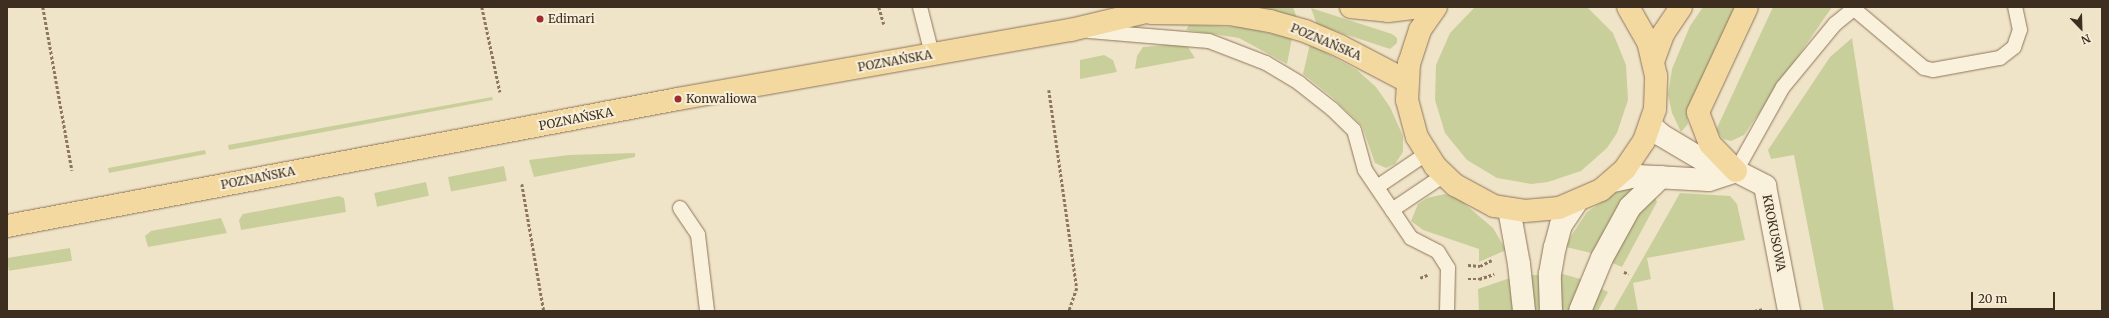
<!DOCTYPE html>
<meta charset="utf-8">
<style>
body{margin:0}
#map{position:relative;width:2109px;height:318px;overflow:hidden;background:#f0e4c8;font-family:Merriweather,serif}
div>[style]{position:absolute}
.green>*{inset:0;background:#c9cf9b;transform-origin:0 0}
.path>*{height:2.5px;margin-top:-1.25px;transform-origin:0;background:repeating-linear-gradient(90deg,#8d765c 0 3px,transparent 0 5px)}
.roads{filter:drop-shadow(0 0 1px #8d765c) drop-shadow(0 0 1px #8d765c)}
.lane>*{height:14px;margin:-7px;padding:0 7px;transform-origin:7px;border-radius:7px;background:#faf1dc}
.street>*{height:22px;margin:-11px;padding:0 11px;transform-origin:11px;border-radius:11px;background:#faf1dc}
.secondary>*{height:22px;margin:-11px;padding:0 11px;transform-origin:11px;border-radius:11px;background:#faf1dc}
.primary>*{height:22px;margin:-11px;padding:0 11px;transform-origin:11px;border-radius:11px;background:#f3d9a0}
.dots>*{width:11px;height:11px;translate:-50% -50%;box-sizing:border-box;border:2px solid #f7eed8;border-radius:50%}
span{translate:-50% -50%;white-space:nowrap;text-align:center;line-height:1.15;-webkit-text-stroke:4px #f7eed8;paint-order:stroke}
.poi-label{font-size:12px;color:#3d2e20}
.left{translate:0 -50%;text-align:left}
.street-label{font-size:12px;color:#3d2e20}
.frame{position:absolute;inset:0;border:8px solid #3d2e20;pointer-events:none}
.north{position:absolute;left:2061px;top:8px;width:40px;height:40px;-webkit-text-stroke:3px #f7eed8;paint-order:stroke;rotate:157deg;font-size:11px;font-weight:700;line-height:16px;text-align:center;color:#3d2e20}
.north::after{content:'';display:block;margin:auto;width:14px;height:18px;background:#3d2e20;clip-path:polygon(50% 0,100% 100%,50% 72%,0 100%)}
.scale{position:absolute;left:1971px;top:292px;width:84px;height:18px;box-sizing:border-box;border:2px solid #3d2e20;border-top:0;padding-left:5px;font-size:12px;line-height:14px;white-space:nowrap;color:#3d2e20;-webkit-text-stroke:3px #f7eed8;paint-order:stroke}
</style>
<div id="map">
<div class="green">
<div style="clip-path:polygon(1242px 7px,1293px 7px,1297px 18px)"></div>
<div style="clip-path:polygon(1475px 7px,1587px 7px,1613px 33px,1626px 65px,1628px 100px,1617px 133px,1607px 148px,1581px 171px,1548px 182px,1531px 184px,1497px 178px,1467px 160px,1445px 133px,1435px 100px,1436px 65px,1450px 33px)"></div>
<div style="clip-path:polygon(1703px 7px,1738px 7px,1687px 116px,1688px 124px,1681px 132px,1672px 113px,1668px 95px,1672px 69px,1690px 26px)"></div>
<div style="clip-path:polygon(1773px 7px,1832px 7px,1744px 135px,1731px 141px,1723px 139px,1716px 130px)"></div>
<div style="clip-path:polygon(1311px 8px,1392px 34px,1397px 38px,1397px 43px,1390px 49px,1317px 25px)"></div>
<div style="clip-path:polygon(1189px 25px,1241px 27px,1292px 38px,1287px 64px,1239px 38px,1186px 30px)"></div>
<div style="clip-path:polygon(1852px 38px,1894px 311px,1824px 311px,1794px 155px,1771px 159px,1768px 150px,1830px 57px)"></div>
<div style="clip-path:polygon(1180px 44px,1187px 46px,1195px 58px,1135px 69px,1137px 56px,1143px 47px)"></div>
<div style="clip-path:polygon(1310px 44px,1357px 70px,1376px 87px,1390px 107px,1403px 136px,1403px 152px,1395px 164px,1386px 168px,1375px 163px,1362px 126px,1332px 97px,1303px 74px)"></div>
<div style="clip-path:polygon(1104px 55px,1113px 60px,1117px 72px,1080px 79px,1080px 60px)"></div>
<div style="clip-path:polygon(492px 97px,493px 100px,229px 150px,228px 145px)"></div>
<div style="clip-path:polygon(205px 150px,206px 154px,109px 173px,108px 168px)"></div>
<div style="clip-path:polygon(635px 153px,635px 157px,534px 177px,529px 160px,569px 155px)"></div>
<div style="left:504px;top:166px;width:15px;height:57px;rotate:79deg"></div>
<div style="left:426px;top:182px;width:14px;height:53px;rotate:78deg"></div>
<div style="clip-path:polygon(1639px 185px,1629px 192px,1618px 210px,1595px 254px,1566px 247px,1571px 236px,1587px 212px,1617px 192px)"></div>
<div style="clip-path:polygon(1680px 193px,1730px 196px,1737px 204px,1745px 240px,1647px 258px,1651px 279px,1633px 283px,1638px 311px,1613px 311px)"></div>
<div style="clip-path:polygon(1445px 194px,1459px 199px,1493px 228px,1506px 250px,1479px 262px,1479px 249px,1423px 230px,1411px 221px,1418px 204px,1427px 198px)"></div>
<div style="clip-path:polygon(339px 196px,344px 198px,346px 212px,241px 230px,239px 220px,243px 214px)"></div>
<div style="clip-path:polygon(1655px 197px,1657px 202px,1622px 267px,1610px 262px,1634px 214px)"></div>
<div style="clip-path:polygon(221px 218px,227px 233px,148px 247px,145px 236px,151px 231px)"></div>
<div style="left:70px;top:248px;width:13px;height:64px;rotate:81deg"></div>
<div style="clip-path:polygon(1559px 273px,1584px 280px,1570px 311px,1562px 311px,1559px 298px)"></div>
<div style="left:1539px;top:275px;width:36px;height:8px;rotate:90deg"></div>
<div style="clip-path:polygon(1510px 278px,1514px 311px,1479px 311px,1478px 289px)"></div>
<div style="clip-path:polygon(1598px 287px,1608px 292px,1598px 311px,1587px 311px)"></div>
</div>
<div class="path">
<div style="left:43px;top:7px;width:166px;rotate:79.9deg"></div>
<div style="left:482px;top:7px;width:87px;rotate:78deg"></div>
<div style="left:879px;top:7px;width:18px;rotate:74deg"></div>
<div style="left:1049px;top:90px;width:200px;rotate:82deg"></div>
<div style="left:1077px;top:288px;width:24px;rotate:109deg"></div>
<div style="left:522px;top:184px;width:129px;rotate:80.2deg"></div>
<div style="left:1468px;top:265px;width:12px;rotate:5deg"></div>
<div style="left:1480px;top:266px;width:13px;rotate:-27deg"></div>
<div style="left:1624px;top:272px;width:5px;rotate:22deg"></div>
<div style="left:1420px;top:278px;width:8px;rotate:-23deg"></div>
<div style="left:1468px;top:279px;width:11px"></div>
<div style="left:1479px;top:279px;width:16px;rotate:-18deg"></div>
<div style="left:1754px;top:311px;width:10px;rotate:-11deg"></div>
</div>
<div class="roads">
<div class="lane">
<div style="left:920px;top:7px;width:49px;rotate:75.7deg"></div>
<div style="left:1853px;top:8px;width:93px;rotate:40.2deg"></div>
<div style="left:1924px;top:68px;width:9px;rotate:13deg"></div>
<div style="left:1933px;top:70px;width:68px;rotate:-10.2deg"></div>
<div style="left:2000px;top:58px;width:18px;rotate:-38deg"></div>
<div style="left:2014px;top:47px;width:18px;rotate:-71deg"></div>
<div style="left:2020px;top:30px;width:24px;rotate:-102deg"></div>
<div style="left:1089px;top:31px;width:120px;rotate:4.8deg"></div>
<div style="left:1209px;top:41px;width:61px;rotate:21.1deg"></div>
<div style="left:1266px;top:63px;width:39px;rotate:31deg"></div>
<div style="left:1299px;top:83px;width:42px;rotate:38.2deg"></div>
<div style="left:1332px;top:109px;width:30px;rotate:44deg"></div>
<div style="left:1354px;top:130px;width:41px;rotate:74.6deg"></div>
<div style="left:1365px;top:170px;width:82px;rotate:55.9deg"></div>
<div style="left:1411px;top:238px;width:30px;rotate:27deg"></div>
<div style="left:1438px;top:252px;width:19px;rotate:58deg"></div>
<div style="left:1448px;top:268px;width:43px;rotate:91.3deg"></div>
<div style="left:1736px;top:171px;width:96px;rotate:-60.8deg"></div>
<div style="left:1783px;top:87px;width:82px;rotate:-50.5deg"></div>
<div style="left:1835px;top:24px;width:27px;rotate:-39deg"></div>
<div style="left:1377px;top:187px;width:59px;rotate:-34deg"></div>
<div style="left:680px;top:208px;width:32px;rotate:56deg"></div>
<div style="left:698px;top:235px;width:77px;rotate:83.2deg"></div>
<div style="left:1392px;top:210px;width:63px;rotate:-33.9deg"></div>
</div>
<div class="street">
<div style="left:1650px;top:125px;width:15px;rotate:42deg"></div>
<div style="left:1661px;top:135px;width:55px;rotate:30.8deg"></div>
<div style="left:1708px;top:163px;width:29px;rotate:16deg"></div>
<div style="left:1736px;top:171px;width:33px;rotate:27deg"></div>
<div style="left:1765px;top:186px;width:127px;rotate:79.1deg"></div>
<div style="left:1613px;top:181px;width:25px;rotate:-12deg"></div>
<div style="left:1637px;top:176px;width:72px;rotate:3.2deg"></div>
<div style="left:1709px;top:180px;width:28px;rotate:-18deg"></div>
</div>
<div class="secondary">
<div style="left:1509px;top:209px;width:56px;rotate:79.7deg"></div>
<div style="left:1519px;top:264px;width:47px;rotate:83.9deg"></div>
<div style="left:1551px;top:311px;width:37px;rotate:-92deg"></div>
<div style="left:1550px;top:274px;width:27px;rotate:-80deg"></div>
<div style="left:1555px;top:247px;width:23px;rotate:-75deg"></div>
<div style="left:1561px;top:225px;width:25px;rotate:-56deg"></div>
<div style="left:1580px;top:311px;width:57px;rotate:-67.5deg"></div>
<div style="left:1602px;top:258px;width:58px;rotate:-61.2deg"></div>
<div style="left:1630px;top:207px;width:43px;rotate:-44.1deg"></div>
</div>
<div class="primary">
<div style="left:1351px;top:7px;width:37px;rotate:6deg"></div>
<div style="left:1388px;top:11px;width:31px;rotate:-7deg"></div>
<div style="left:1436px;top:7px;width:28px;rotate:125deg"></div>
<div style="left:1420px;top:30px;width:35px;rotate:108deg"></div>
<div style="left:1409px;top:63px;width:37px;rotate:93deg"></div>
<div style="left:1407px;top:100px;width:38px;rotate:75deg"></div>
<div style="left:1417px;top:137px;width:34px;rotate:58deg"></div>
<div style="left:1435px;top:166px;width:28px;rotate:44deg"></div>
<div style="left:1455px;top:185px;width:44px;rotate:28.3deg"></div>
<div style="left:1494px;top:206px;width:31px;rotate:9deg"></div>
<div style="left:1525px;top:211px;width:34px;rotate:-5deg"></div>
<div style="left:1559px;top:208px;width:46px;rotate:-23.2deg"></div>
<div style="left:1601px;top:190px;width:32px;rotate:-41deg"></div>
<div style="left:1625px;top:169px;width:34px;rotate:-56deg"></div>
<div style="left:1644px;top:141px;width:34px;rotate:-71deg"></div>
<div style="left:1655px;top:109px;width:33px;rotate:-88deg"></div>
<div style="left:1656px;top:76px;width:35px;rotate:-103deg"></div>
<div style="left:1648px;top:42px;width:40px;rotate:-119.7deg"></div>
<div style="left:1151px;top:13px;width:78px;rotate:0.7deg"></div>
<div style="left:1229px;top:14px;width:42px;rotate:9.7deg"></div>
<div style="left:1270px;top:21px;width:36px;rotate:16deg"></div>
<div style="left:1305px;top:31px;width:38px;rotate:23deg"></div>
<div style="left:1340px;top:46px;width:76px;rotate:27.6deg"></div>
<div style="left:1654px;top:59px;width:27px;rotate:-70deg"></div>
<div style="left:1663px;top:34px;width:32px;rotate:-56deg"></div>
<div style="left:1736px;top:171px;width:37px;rotate:-134deg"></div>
<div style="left:1710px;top:144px;width:34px;rotate:-111deg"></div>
<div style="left:1698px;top:112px;width:116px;rotate:-65deg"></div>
<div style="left:7px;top:226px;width:683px;rotate:-10.72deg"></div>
<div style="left:678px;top:99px;width:399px;rotate:-10deg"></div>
<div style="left:1071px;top:30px;width:99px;rotate:-13.5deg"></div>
</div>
</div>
<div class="dots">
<div style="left:540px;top:19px;background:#9e2a2b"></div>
<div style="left:678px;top:99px;background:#9e2a2b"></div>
</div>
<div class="poi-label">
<span class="left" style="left:548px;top:19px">Edimari</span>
<span class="left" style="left:686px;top:99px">Konwaliowa</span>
</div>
<div class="street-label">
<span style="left:1326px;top:42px;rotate:23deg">POZNAŃSKA</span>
<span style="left:895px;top:61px;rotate:-10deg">POZNAŃSKA</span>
<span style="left:576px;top:119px;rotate:-11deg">POZNAŃSKA</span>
<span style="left:258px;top:178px;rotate:-11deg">POZNAŃSKA</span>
<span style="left:1774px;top:233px;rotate:79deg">KROKUSOWA</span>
</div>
<div class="frame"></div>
<div class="north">N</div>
<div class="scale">20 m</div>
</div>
